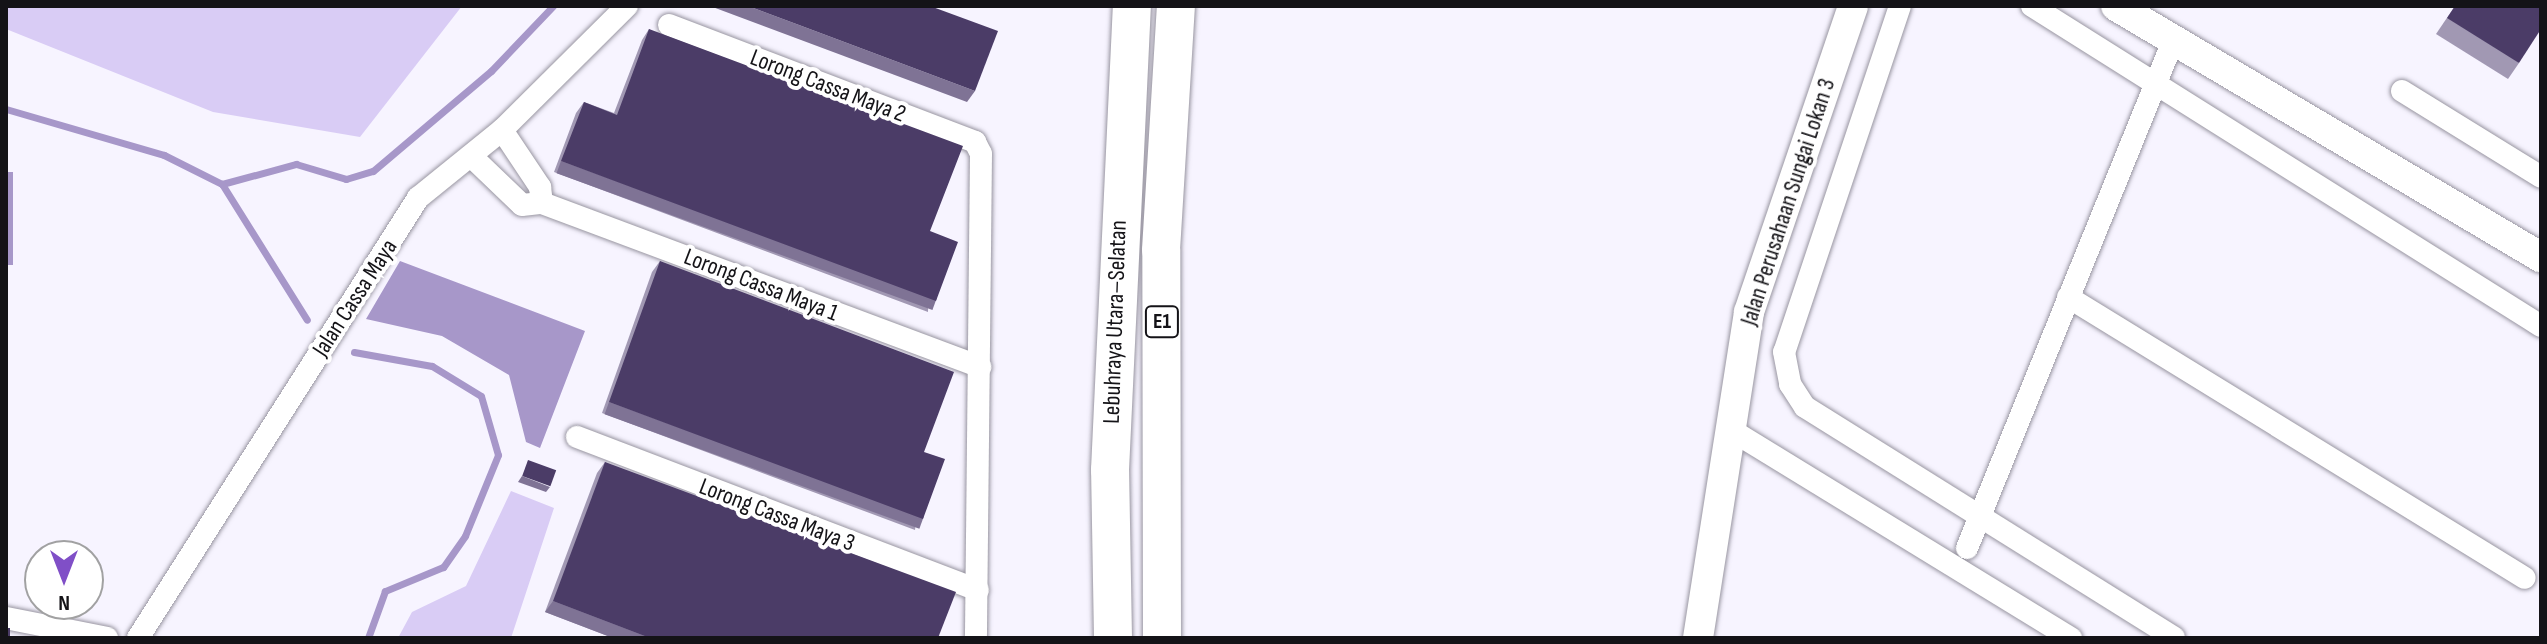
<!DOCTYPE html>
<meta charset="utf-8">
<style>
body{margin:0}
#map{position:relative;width:2547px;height:644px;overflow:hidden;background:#f7f4ff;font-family:"Sofia Sans Condensed",sans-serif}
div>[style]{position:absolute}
.green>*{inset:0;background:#d9ccf5}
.water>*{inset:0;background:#a797c9;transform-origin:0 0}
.stream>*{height:7px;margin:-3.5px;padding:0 3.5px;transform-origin:3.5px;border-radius:3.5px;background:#a797c9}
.roads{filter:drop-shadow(0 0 2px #9895a1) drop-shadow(0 0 2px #9895a1)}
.street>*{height:22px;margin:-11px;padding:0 11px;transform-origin:11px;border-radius:11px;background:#fff}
.secondary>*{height:30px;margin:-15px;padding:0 15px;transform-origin:15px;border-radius:15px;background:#fff}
.highway>*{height:38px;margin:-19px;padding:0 19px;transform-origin:19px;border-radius:19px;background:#fff}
.wall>*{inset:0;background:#a198b3}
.shaded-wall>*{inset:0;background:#7f7395;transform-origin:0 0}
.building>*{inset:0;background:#4b3c67;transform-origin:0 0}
span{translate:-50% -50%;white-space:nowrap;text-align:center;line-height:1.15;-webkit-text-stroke:8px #fff;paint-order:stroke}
.shield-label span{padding:2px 6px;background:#fff;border:2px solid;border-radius:6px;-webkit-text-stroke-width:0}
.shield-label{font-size:22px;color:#141317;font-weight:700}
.street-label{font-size:24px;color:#141317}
.frame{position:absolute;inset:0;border:8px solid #141317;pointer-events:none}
.north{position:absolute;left:24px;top:540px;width:80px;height:80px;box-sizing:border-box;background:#fff;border:2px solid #a1a1a2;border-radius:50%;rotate:180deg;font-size:22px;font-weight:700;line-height:32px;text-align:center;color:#141317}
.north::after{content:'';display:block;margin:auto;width:28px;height:36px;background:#804fc7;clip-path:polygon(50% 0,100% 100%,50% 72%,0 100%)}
</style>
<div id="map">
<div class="green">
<div style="clip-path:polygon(6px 6px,462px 6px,360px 137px,213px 112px,6px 29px)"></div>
<div style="clip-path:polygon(511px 491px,554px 508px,511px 638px,398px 638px,412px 612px,466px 586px)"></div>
</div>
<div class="water">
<div style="left:6px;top:172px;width:7px;height:93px"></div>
<div style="clip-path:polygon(400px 261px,585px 331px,540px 448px,526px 442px,509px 375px,442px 336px,366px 319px)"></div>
</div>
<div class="stream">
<div style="left:6px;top:109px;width:165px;rotate:16.2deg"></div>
<div style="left:164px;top:155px;width:65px;rotate:26.6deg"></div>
<div style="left:222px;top:184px;width:77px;rotate:-15.1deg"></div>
<div style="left:296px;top:164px;width:52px;rotate:16.7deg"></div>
<div style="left:346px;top:179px;width:28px;rotate:-17deg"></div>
<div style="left:373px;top:171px;width:155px;rotate:-40.3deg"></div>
<div style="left:491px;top:71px;width:90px;rotate:-46.4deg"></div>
<div style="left:222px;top:184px;width:160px;rotate:58deg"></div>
<div style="left:354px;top:352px;width:79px;rotate:10.2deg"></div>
<div style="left:432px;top:366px;width:57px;rotate:31.5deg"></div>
<div style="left:481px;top:396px;width:61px;rotate:73.9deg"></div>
<div style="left:498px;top:455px;width:87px;rotate:112.2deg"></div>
<div style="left:465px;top:536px;width:38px;rotate:125deg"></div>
<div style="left:443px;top:567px;width:63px;rotate:157.5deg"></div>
<div style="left:385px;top:591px;width:50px;rotate:109.9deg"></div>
</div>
<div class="roads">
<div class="street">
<div style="left:1900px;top:6px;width:365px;rotate:108.5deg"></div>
<div style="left:1784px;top:352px;width:33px;rotate:79deg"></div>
<div style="left:1790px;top:384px;width:27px;rotate:57deg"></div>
<div style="left:1805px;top:407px;width:435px;rotate:32deg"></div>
<div style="left:2032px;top:6px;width:601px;rotate:32.16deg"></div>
<div style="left:669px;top:25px;width:328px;rotate:20.9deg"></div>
<div style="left:975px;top:142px;width:13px;rotate:63deg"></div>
<div style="left:981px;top:154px;width:484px;rotate:90.6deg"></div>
<div style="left:2402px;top:91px;width:163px;rotate:31.7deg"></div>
<div style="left:502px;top:130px;width:69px;rotate:56.3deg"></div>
<div style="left:540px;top:187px;width:16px;rotate:83deg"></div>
<div style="left:472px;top:157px;width:69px;rotate:43.8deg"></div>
<div style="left:522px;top:205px;width:20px;rotate:-6deg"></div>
<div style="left:542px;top:203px;width:468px;rotate:20.5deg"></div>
<div style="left:2068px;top:297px;width:536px;rotate:31.59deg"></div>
<div style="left:1731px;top:430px;width:399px;rotate:31.5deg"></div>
<div style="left:577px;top:437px;width:429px;rotate:20.9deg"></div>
<div style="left:1967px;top:548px;width:547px;rotate:-67.89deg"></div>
<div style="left:6px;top:618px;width:103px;rotate:11.2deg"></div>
<div style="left:138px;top:638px;width:522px;rotate:-57.53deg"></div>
<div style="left:418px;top:198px;width:108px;rotate:-39deg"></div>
<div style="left:502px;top:130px;width:176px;rotate:-44.8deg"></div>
</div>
<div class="secondary">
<div style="left:2116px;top:6px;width:494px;rotate:30.6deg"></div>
<div style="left:1698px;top:638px;width:330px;rotate:-81.1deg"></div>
<div style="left:1749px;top:312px;width:323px;rotate:-71.2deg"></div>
</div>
<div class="highway">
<div style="left:1113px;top:638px;width:168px;rotate:-91deg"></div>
<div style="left:1110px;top:470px;width:465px;rotate:-87.3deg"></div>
<div style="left:1162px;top:638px;width:388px;rotate:-90.1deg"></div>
<div style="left:1161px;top:250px;width:244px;rotate:-86.5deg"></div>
</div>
</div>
<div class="wall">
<div style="clip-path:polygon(2455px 6px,2519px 63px,2508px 79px,2436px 34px)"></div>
<div style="clip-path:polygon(649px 29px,930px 231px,928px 312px,554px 172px,576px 113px,584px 102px,614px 113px,642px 40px)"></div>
<div style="clip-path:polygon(660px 261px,924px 452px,915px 530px,602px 413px,652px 272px)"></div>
<div style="clip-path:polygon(605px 462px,938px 638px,613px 638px,545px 612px,597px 473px)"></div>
</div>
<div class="shaded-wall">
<div style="clip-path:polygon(710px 6px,748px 6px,975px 91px,967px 102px)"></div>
<div style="left:561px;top:161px;width:400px;height:13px;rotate:20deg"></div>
<div style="left:609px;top:402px;width:335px;height:13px;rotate:20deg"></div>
<div style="clip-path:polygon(522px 476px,550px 487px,546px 492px,518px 482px)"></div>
<div style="clip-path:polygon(553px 601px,650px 638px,613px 638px,545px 612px)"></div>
</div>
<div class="building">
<div style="clip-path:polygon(748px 6px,930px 6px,998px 31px,975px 91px)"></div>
<div style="clip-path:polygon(2455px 6px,2541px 6px,2541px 29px,2519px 63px,2447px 18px)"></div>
<div style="clip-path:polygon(649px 29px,963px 146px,930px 231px,958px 242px,936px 301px,561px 161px,584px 102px,617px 115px)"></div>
<div style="clip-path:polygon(660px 261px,954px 372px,924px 452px,945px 459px,923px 519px,609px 402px)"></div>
<div style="left:528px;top:460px;width:30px;height:17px;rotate:20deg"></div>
<div style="clip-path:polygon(605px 462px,956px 592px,938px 638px,650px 638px,553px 601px)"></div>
<div style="left:6px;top:628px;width:4px;height:10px"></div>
</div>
<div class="shield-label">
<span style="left:1162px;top:322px">E1</span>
</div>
<div class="street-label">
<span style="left:828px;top:86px;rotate:21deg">Lorong Cassa Maya 2</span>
<span style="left:1788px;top:202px;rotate:-72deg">Jalan Perusahaan Sungai Lokan 3</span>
<span style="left:761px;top:285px;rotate:21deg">Lorong Cassa Maya 1</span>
<span style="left:355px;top:298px;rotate:-57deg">Jalan Cassa Maya</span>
<span style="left:1115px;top:322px;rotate:-88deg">Lebuhraya Utara–Selatan</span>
<span style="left:777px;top:515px;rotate:21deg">Lorong Cassa Maya 3</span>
</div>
<div class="frame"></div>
<div class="north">N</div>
</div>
